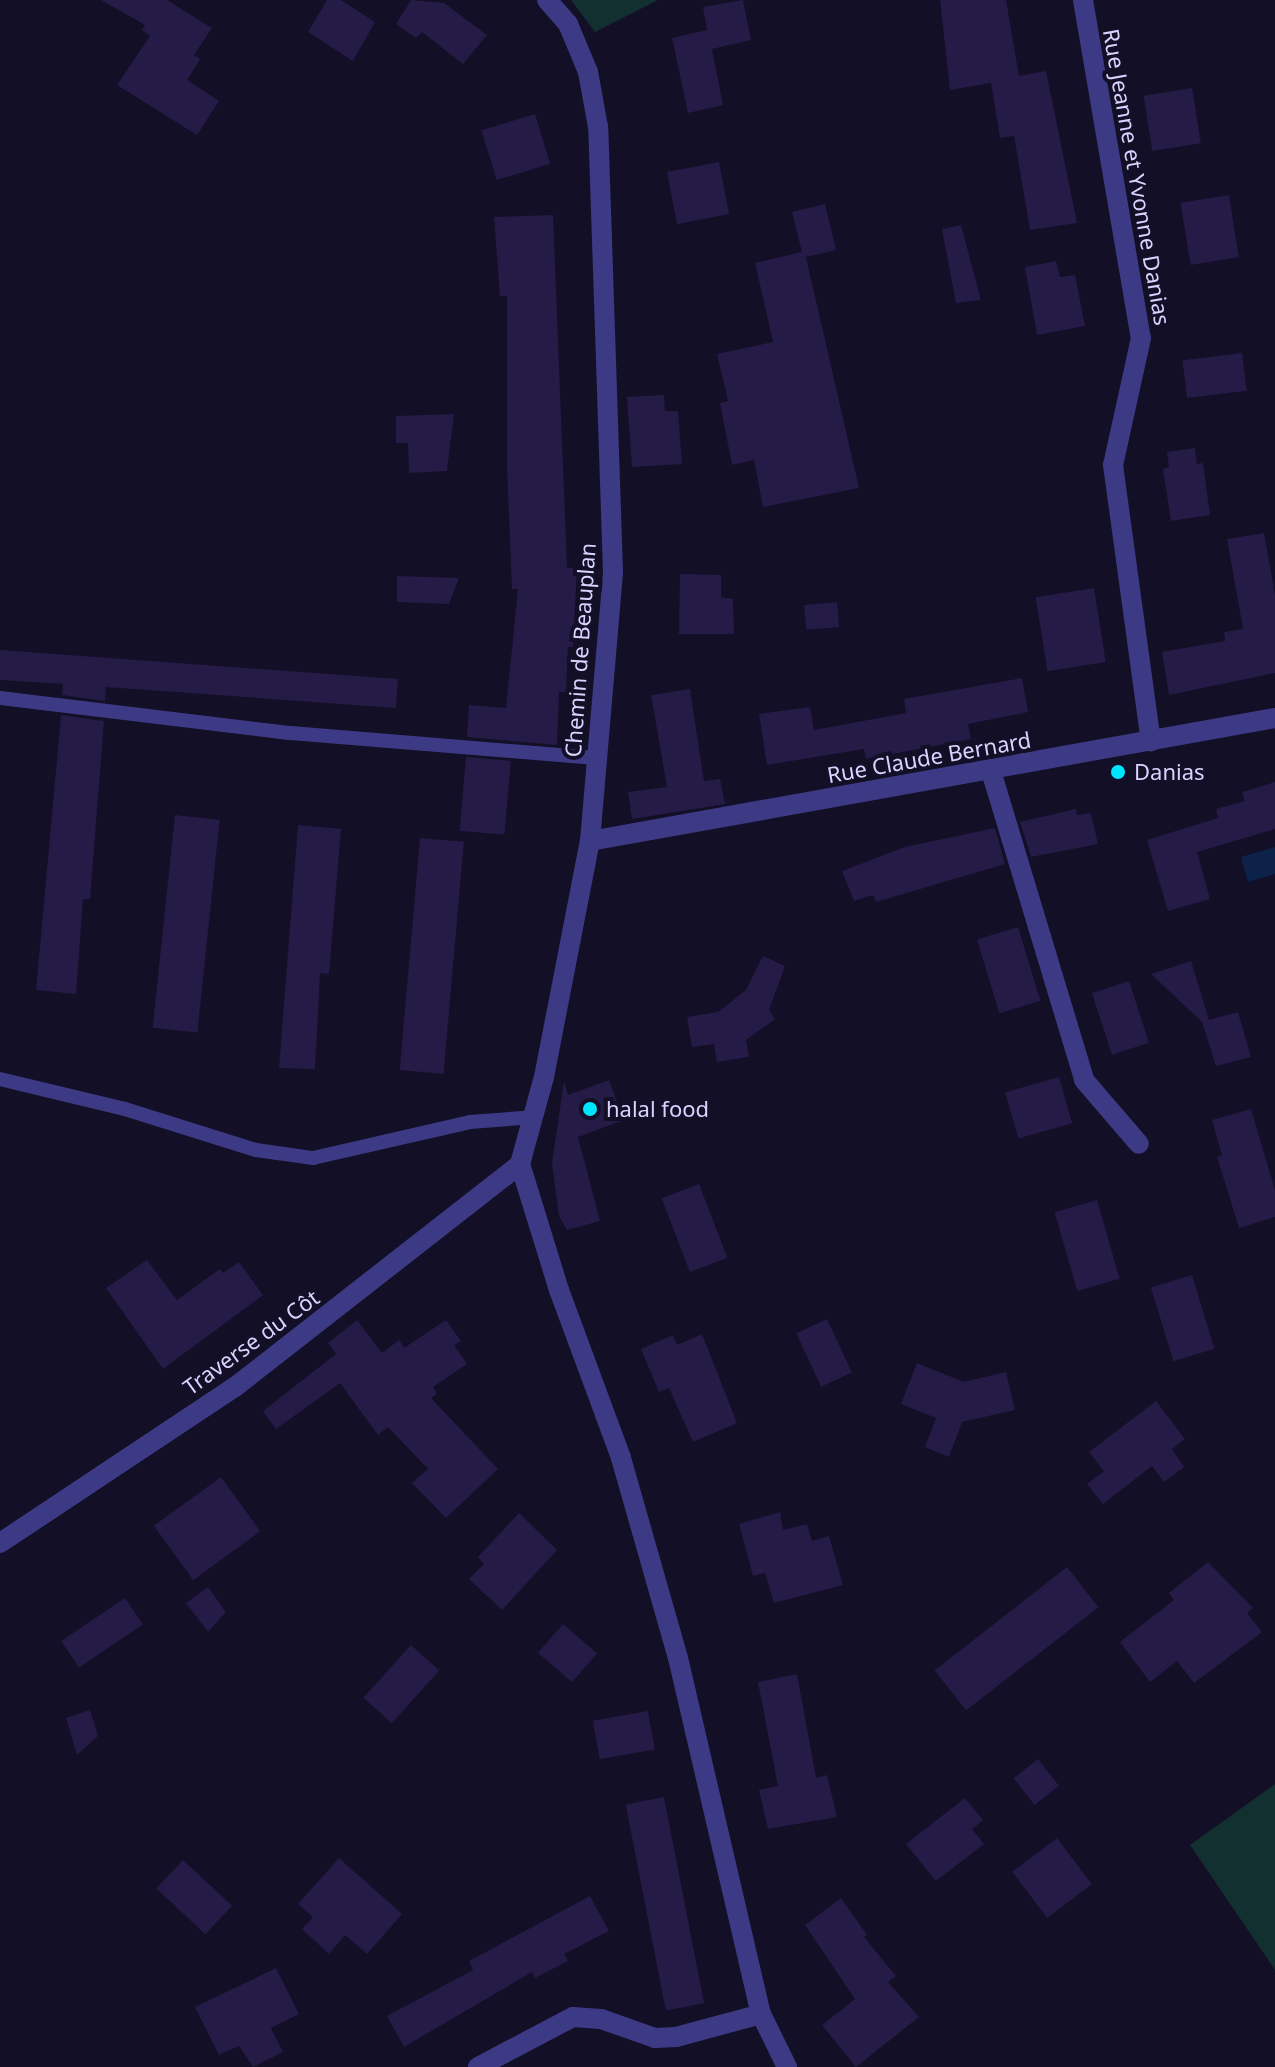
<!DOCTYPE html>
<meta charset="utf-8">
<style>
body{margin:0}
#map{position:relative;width:1275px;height:2067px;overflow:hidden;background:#130f26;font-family:"Noto Sans",sans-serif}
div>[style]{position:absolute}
.green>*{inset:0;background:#12302f}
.water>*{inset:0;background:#0c2248}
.building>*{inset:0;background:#241b47;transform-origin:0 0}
.service>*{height:14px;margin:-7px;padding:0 7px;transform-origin:7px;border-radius:7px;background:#3d3a85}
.minor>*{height:20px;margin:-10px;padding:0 10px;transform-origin:10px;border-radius:10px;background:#3d3a85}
.dots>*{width:22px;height:22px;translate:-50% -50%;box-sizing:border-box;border:4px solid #130f26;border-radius:50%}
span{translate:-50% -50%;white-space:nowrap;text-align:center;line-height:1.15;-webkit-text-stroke:8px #130f26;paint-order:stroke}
.street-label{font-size:22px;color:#d9d4ff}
.poi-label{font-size:22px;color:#d9d4ff}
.left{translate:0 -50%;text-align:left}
</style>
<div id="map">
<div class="green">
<div style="clip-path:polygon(571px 0,658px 0,595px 32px)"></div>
<div style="clip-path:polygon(1275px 1784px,1275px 1970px,1190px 1845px)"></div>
</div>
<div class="water">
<div style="clip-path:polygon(1275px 847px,1275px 874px,1248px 882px,1241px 857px)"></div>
</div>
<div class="building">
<div style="clip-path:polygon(101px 0,167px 0,212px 28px,194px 55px,200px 59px,187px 80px,219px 101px,197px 135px,117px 85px,150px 36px,142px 30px,145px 25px)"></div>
<div style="clip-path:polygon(327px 0,341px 0,375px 22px,353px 61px,308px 32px)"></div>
<div style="clip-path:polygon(411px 0,444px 3px,487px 35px,463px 64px,422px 32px,416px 38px,396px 24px)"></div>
<div style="clip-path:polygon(743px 0,751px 40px,712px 49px,723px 105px,688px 113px,672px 38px,707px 30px,703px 7px)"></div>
<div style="clip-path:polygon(940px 0,1006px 0,1019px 76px,1046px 71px,1077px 223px,1030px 230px,1014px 136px,1000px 138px,991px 83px,950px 90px)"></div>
<div style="left:1192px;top:88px;width:56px;height:49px;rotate:81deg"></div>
<div style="left:535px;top:114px;width:52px;height:56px;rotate:73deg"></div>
<div style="left:719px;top:162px;width:53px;height:53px;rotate:79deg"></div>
<div style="left:1229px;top:195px;width:63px;height:49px;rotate:81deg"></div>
<div style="clip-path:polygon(825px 204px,836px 250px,806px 257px,859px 488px,763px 507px,754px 460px,732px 465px,720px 403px,728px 401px,717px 354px,773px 342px,755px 263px,802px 252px,792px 212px)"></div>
<div style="clip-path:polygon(553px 215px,567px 568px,577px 568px,573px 647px,568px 647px,566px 692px,559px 692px,557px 745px,467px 737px,469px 705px,506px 708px,518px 589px,512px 589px,507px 466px,507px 296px,500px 296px,494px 217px)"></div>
<div style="clip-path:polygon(961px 225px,981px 300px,956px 303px,942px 229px)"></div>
<div style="clip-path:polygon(1056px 261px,1060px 277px,1075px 275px,1085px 326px,1037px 335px,1025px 267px)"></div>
<div style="left:1242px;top:353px;width:38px;height:60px;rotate:83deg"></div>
<div style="clip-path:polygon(664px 395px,665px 411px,678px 411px,682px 464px,632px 467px,627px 397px)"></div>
<div style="clip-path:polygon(454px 414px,447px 471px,409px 473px,408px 443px,396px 443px,396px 416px)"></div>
<div style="clip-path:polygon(1195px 448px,1197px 464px,1203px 463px,1210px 515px,1171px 521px,1163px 469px,1169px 467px,1167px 452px)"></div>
<div style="clip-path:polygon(1264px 533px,1275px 595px,1275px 673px,1169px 695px,1162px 652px,1225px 641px,1224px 632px,1243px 629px,1227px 539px)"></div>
<div style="clip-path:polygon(680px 574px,721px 575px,721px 597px,733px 599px,734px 634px,679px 634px)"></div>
<div style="clip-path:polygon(397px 576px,459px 578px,449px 604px,397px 602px)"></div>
<div style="left:1094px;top:588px;width:75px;height:59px;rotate:81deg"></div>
<div style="left:837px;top:602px;width:25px;height:33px;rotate:85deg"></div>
<div style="clip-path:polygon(0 650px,398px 679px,396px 708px,106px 687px,105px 701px,62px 695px,63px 684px,0 680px)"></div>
<div style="clip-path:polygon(1022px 678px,1028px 712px,968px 724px,971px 739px,866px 759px,864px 749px,767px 765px,759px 714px,810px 707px,814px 730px,906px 713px,904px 699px)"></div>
<div style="clip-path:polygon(690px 689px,704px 781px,720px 779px,725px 804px,632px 819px,628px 792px,667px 787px,651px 695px)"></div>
<div style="clip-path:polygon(61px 715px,104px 721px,90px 899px,83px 899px,76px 994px,36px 990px)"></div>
<div style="left:466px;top:757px;width:45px;height:74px;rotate:5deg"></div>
<div style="clip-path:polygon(1275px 782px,1275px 829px,1197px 852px,1210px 899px,1168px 911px,1147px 840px,1218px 818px,1216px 809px,1245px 801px,1242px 792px)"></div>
<div style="clip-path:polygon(1076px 809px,1077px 815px,1091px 813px,1098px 844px,1031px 857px,1020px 822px)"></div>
<div style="left:175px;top:815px;width:45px;height:214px;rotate:6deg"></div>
<div style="clip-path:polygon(298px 825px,341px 829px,329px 974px,320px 973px,315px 1069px,279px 1068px)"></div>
<div style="clip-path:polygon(995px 828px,1005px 864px,876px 902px,873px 895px,854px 901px,842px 871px,905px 847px)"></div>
<div style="left:420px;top:838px;width:44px;height:233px;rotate:5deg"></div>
<div style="left:1018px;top:927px;width:77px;height:43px;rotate:73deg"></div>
<div style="clip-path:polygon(763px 956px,785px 966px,769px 1010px,775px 1019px,746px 1040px,749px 1057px,717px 1062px,714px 1044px,692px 1047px,687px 1017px,718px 1012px,746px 990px)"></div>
<div style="clip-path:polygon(1191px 961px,1209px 1020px,1238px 1012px,1251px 1057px,1216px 1066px,1202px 1022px,1151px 974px)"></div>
<div style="left:1129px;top:981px;width:65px;height:39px;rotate:72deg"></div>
<div style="left:1059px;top:1077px;width:48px;height:56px;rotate:74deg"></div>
<div style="clip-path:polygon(609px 1080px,624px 1120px,578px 1137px,600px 1221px,567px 1230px,559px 1216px,552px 1163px,564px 1081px,568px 1095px)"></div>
<div style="clip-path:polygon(1251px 1109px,1275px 1190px,1275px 1217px,1239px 1228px,1217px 1157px,1222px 1155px,1212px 1120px)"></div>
<div style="left:699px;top:1184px;width:79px;height:40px;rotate:69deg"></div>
<div style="left:1097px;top:1200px;width:82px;height:44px;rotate:74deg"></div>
<div style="clip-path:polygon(147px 1260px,177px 1300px,220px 1269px,223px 1273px,239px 1262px,263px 1295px,163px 1369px,106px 1288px)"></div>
<div style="left:1192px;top:1275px;width:77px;height:43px;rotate:73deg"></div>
<div style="left:827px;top:1319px;width:59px;height:34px;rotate:65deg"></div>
<div style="clip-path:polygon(357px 1320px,382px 1353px,399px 1340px,404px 1348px,446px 1320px,461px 1341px,454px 1345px,467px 1364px,433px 1387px,437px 1394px,431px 1398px,498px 1469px,446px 1518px,412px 1483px,428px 1469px,388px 1427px,378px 1435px,340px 1383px,276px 1429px,263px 1411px,336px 1354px,328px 1343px)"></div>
<div style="clip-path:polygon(702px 1334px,737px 1423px,693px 1442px,669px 1388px,659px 1392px,641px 1349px,673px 1335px,677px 1345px)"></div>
<div style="clip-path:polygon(917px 1363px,964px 1382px,1006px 1372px,1015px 1410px,962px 1422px,949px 1457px,925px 1447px,936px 1418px,901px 1404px)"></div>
<div style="clip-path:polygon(1156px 1401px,1185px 1439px,1172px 1449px,1184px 1467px,1164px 1482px,1152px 1466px,1103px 1504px,1087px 1484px,1104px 1471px,1089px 1452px)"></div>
<div style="left:221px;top:1477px;width:67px;height:83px;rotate:54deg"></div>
<div style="clip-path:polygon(780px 1512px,783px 1530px,807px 1524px,812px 1541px,829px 1536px,843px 1585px,774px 1603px,765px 1573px,753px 1576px,739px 1524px)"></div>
<div style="clip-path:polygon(519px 1513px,557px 1550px,502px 1610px,469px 1579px,484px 1564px,478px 1557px)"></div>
<div style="clip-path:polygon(1208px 1562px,1253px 1608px,1247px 1613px,1262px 1632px,1194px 1683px,1177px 1661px,1150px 1682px,1120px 1642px,1174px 1600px,1169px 1593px)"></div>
<div style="left:1067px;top:1567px;width:51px;height:168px;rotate:52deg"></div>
<div style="clip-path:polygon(208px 1587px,226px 1612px,208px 1632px,186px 1603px)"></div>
<div style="left:125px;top:1598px;width:32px;height:77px;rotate:56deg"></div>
<div style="left:563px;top:1624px;width:45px;height:38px;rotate:41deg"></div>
<div style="left:411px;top:1645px;width:38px;height:71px;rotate:42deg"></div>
<div style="clip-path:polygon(797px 1674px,816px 1778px,827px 1775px,837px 1817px,768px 1829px,759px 1790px,778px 1786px,758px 1682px)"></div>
<div style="clip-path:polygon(90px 1710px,98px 1736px,77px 1755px,66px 1718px)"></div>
<div style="left:648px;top:1711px;width:39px;height:56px;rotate:80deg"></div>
<div style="left:1038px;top:1759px;width:34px;height:31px;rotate:52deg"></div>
<div style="left:664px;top:1797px;width:210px;height:39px;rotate:79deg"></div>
<div style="clip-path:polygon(965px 1798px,983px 1820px,972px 1829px,984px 1844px,936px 1881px,906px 1844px)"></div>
<div style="left:1057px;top:1838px;width:58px;height:56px;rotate:53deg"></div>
<div style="clip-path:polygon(339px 1858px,402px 1914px,367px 1954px,345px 1935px,329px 1954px,302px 1929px,313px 1917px,298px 1904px)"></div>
<div style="left:183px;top:1860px;width:67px;height:39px;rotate:43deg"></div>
<div style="clip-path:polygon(590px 1896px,609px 1931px,564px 1954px,568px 1961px,535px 1978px,532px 1972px,404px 2047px,387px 2016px,473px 1970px,469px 1961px)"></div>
<div style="clip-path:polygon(841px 1898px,867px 1935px,864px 1937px,896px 1976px,888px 1982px,919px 2017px,856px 2067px,822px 2025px,855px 1999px,805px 1925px)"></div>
<div style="clip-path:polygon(276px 1968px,299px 2014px,271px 2028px,283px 2052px,253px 2067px,239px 2046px,219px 2055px,195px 2007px)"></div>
</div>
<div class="service">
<div style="left:0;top:698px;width:293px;rotate:6.9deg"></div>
<div style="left:291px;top:733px;width:306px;rotate:4.7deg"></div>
<div style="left:0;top:1079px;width:129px;rotate:13.5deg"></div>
<div style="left:125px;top:1109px;width:137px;rotate:17.4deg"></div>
<div style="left:256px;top:1150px;width:58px;rotate:8deg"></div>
<div style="left:313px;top:1158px;width:161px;rotate:-12.9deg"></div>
<div style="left:470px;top:1122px;width:65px;rotate:-4.4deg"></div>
</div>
<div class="minor">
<div style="left:1083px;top:0;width:343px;rotate:80.3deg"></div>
<div style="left:1141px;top:338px;width:130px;rotate:102.4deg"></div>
<div style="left:1113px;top:465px;width:279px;rotate:82.2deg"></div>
<div style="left:991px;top:771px;width:323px;rotate:73.2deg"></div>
<div style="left:1084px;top:1080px;width:84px;rotate:49.3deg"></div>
<div style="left:590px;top:841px;width:696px;rotate:-10.18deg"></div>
<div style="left:520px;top:1164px;width:90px;rotate:-74.6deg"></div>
<div style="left:544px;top:1077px;width:240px;rotate:-79deg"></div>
<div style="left:590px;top:841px;width:270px;rotate:-85.1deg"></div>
<div style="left:613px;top:572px;width:445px;rotate:-91.9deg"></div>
<div style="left:598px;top:127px;width:56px;rotate:-100.3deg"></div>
<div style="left:588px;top:72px;width:52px;rotate:-112.6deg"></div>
<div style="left:568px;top:24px;width:32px;rotate:-131deg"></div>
<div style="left:520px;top:1164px;width:132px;rotate:72.8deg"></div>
<div style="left:559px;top:1290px;width:179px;rotate:69.7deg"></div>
<div style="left:621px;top:1458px;width:208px;rotate:74.1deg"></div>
<div style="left:678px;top:1658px;width:366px;rotate:76.9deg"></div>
<div style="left:761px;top:2014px;width:59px;rotate:63.9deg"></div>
<div style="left:0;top:1543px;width:282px;rotate:-33.6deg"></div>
<div style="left:235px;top:1387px;width:362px;rotate:-38deg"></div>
<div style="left:478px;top:2067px;width:107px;rotate:-27.8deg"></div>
<div style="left:573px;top:2017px;width:28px;rotate:4deg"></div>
<div style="left:601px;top:2019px;width:57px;rotate:19.4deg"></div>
<div style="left:655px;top:2038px;width:21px;rotate:-3deg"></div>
<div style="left:676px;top:2037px;width:88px;rotate:-15.1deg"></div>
</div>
<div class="dots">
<div style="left:1118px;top:772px;background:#00e5ff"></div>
<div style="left:590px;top:1109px;background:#00e5ff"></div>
</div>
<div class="street-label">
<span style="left:1137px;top:177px;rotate:80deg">Rue Jeanne et Yvonne Danias</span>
<span style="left:580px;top:650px;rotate:-86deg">Chemin de Beauplan</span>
<span style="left:929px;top:757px;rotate:-10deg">Rue Claude Bernard</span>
<span style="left:251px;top:1342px;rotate:-36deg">Traverse du Côt</span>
</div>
<div class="poi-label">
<span class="left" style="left:1134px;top:772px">Danias</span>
<span class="left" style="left:606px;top:1109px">halal food</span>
</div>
</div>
